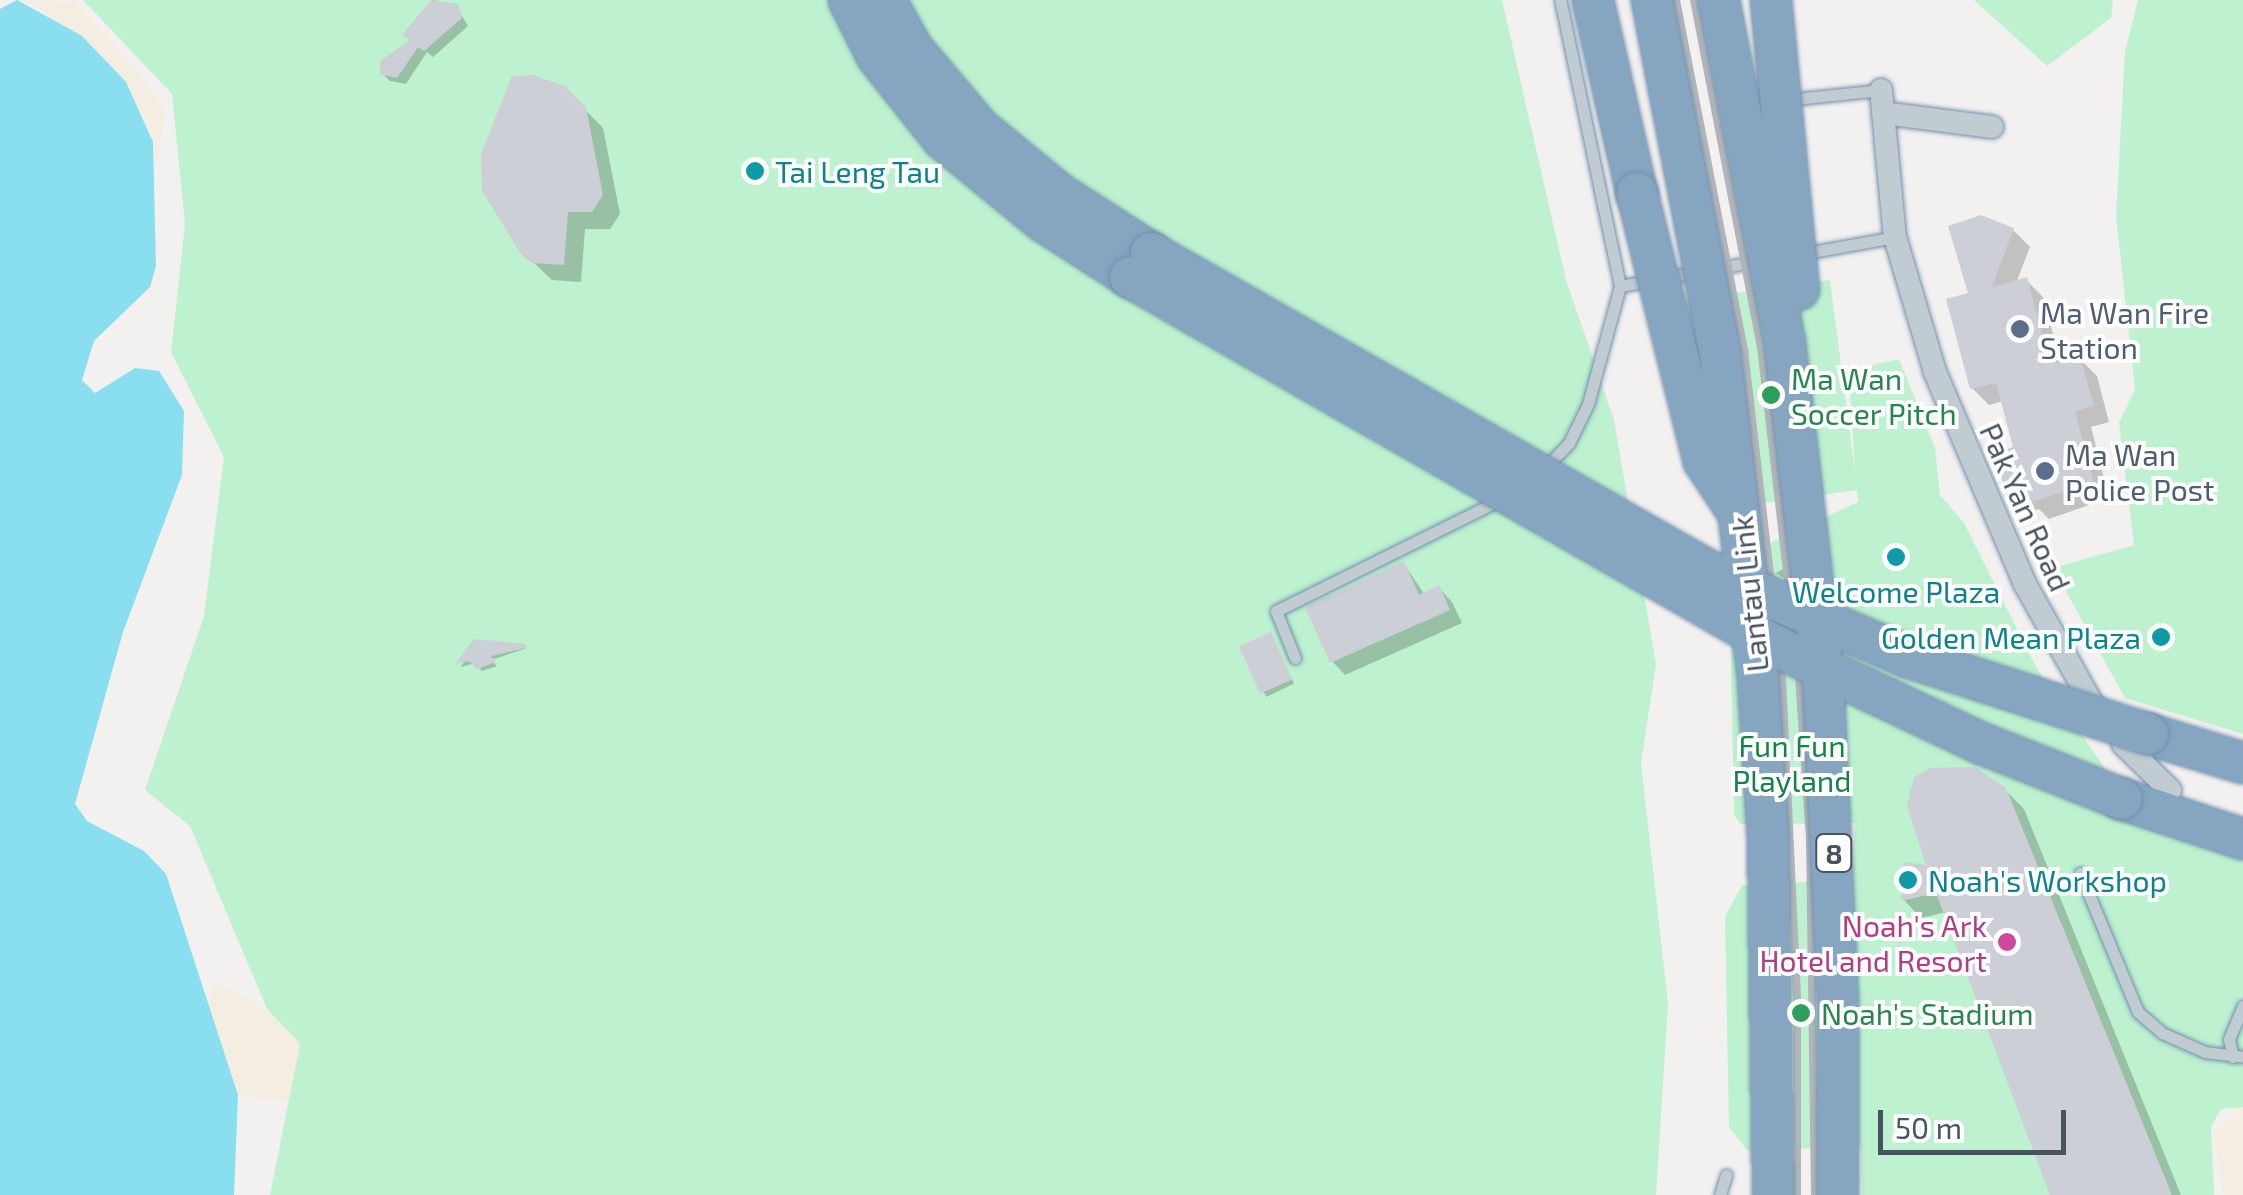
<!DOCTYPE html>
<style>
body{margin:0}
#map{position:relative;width:2243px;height:1195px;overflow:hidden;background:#f3f0f0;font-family:"Exo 2",sans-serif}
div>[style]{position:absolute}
.green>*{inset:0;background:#bdf1cf}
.sand>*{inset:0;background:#f4ede1}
.water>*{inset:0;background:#89def0}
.shadow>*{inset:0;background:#0003;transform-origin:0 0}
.building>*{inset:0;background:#cccfd5;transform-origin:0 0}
.roads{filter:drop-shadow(0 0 2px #7190ac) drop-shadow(0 0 2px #7190ac)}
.lane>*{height:11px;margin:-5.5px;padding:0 5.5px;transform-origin:5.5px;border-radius:5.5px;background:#c0cbd2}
.street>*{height:22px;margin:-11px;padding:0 11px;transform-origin:11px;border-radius:11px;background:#c0cbd2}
.highway>*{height:40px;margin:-20px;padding:0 20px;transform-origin:20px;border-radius:20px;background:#86a5c1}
.rail>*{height:8px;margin:-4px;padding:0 4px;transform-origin:4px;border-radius:4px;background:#b2b6bb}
.bridges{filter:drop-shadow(0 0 2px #7190ac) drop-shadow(0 0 2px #7190ac)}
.highway-bridge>*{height:40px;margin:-20px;padding:0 20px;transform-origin:20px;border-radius:20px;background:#86a5c1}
.dots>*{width:28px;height:28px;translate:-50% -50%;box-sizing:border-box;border:5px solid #fff;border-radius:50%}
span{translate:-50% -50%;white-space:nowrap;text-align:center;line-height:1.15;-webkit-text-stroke:8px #fff;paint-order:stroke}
.shield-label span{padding:2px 8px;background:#fff;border:2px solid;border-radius:8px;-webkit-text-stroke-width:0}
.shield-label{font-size:28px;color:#47545f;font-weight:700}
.culture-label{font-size:30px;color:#0d838f}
.left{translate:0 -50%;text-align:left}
.right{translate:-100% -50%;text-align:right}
.service-label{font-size:30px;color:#4e5e75}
.leisure-label{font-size:30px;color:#27864d}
.street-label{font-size:30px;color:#47545f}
.park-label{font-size:30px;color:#138448}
.hotel-label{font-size:30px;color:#b23c85}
.scale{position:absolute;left:1878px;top:1110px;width:188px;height:45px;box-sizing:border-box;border:5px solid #47545f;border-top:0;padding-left:12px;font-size:30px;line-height:35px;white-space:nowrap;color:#47545f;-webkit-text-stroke:8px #fff;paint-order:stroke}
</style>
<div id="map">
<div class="green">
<div style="clip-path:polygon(83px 0,1502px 0,1566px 280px,1614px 420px,1656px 664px,1641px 763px,1668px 1003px,1656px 1195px,270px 1195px,300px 1044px,267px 1009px,190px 826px,145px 790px,204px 616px,224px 457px,171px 352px,185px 224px,172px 94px)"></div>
<div style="clip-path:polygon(1974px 0,2113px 0,2111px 18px,2047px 66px)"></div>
<div style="clip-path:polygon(2138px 0,2243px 0,2243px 734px,2125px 698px,2053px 568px,2134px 545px,2119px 423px,2135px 389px,2116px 217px,2125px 52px)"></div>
<div style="clip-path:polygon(1830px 280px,1855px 473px,1849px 371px,1899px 359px,1935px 448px,1940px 495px,1964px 523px,2036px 667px,2114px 782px,2243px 855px,2243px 1107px,2221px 1109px,2211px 1127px,2214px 1195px,1862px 1195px,1861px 1147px,1747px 1150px,1729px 1127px,1725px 917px,1742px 885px,1852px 880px,1855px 823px,1740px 824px,1734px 814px,1729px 562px,1858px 502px,1857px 490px,1713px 510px,1686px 300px)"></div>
</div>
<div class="sand">
<div style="clip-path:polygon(17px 0,74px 1px,133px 64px,166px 114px,156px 162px,148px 121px,36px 5px)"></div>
<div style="clip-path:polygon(215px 983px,267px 1009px,300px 1044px,288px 1102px,238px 1095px,207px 1003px)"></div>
<div style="clip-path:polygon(2243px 1107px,2243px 1195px,2223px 1195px,2213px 1135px)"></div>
</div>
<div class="water">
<div style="clip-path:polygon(17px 0,82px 36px,126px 82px,153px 142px,156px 266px,150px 287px,94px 341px,82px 380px,95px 393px,135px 368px,159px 371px,184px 411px,182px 475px,123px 632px,75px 804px,87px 821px,144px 851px,166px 874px,238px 1095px,234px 1195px,0 1195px,0 9px)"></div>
</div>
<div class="shadow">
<div style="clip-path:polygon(434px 0,456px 6px,468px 26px,433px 57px,427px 52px,406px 84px,390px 81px,382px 73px,413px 42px,406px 35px)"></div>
<div style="clip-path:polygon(564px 88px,603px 128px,620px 214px,610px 229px,585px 229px,581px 282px,552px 280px,533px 262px)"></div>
<div style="clip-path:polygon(2013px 230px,2030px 247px,2016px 283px,2026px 280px,2043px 297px,2061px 364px,2080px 359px,2097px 376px,2109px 422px,2091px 427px,2109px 498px,2049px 519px,2039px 509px,2026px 513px,2009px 497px,2016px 449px,2003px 401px,1989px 405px,1972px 388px,1971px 295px)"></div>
<div style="clip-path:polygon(1404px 564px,1425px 595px,1439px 588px,1452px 602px,1462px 623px,1345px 675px,1332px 661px)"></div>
<div style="clip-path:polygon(1786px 568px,1794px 576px,1793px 584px,1776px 573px)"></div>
<div style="left:1270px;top:634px;width:55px;height:31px;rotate:64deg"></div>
<div style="clip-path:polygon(475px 642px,525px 646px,527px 648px,491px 660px,497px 666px,482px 671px,475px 663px,461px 667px)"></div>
<div style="clip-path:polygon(1931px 770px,2005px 790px,2024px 809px,2181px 1195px,2053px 1195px,1946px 912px,1921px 918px,1904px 900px,1930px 868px,1910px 791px)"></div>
</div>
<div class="building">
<div style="clip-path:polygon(431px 0,458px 4px,462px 18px,424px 51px,418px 47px,397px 78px,380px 74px,380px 61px,410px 40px,402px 35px)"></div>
<div style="clip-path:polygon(533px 75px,565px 86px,586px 107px,603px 195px,592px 212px,568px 212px,564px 265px,531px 263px,521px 254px,482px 191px,481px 154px,512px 76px)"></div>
<div style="clip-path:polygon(1981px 215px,2014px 228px,1992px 287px,2027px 277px,2050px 364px,2080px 356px,2094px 406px,2075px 411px,2093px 481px,2030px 503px,2022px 493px,2007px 498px,1997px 461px,2000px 451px,2013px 447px,1996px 383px,1970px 389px,1946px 299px,1968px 293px,1948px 226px)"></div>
<div style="clip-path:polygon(1404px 561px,1419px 595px,1439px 585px,1450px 610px,1330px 663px,1305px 607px)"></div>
<div style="left:1271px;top:632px;width:52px;height:35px;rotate:66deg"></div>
<div style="clip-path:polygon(474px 639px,526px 644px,526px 648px,491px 656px,496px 662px,477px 669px,469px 661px,455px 664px)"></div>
<div style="clip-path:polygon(1975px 767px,2006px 788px,2172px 1195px,2050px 1195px,1936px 893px,1901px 901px,1904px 862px,1926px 865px,1907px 806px,1914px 777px,1930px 768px)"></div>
</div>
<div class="roads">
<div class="lane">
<div style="left:1786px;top:100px;width:96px;rotate:-6deg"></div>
<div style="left:1801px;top:254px;width:96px;rotate:-10.3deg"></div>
<div style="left:1620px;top:286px;width:145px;rotate:-10.3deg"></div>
<div style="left:1543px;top:470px;width:37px;rotate:-46deg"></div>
<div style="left:1569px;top:443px;width:43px;rotate:-64deg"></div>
<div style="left:1588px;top:404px;width:122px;rotate:-74.8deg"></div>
<div style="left:1620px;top:286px;width:292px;rotate:-101.8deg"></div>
<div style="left:1295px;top:658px;width:51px;rotate:-112deg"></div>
<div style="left:1276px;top:611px;width:250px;rotate:-26.4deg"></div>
<div style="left:2080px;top:873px;width:151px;rotate:67.4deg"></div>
<div style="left:2138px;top:1012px;width:32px;rotate:41deg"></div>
<div style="left:2162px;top:1033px;width:47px;rotate:23.8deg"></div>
<div style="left:2205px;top:1052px;width:38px;rotate:7deg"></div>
<div style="left:2233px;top:1057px;width:18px;rotate:-103deg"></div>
<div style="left:2229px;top:1039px;width:36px;rotate:-67deg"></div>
<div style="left:1720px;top:1195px;width:21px;rotate:-73deg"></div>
</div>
<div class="street">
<div style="left:1881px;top:90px;width:148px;rotate:84.6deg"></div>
<div style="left:1895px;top:237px;width:141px;rotate:73.5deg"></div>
<div style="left:1935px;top:372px;width:230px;rotate:67deg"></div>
<div style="left:2025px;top:584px;width:139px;rotate:60.7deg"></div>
<div style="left:1883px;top:113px;width:110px;rotate:7.3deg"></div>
<div style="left:2123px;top:744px;width:66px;rotate:44.4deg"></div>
</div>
<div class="highway">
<div style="left:849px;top:0;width:63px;rotate:63.4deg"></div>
<div style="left:877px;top:56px;width:106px;rotate:51.5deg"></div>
<div style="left:943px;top:139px;width:129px;rotate:39.4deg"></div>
<div style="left:1043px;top:221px;width:103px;rotate:32.8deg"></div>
<div style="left:885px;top:0;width:57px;rotate:60.8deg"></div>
<div style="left:913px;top:50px;width:104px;rotate:49.7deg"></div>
<div style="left:980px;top:129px;width:102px;rotate:39.4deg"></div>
<div style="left:1059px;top:194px;width:109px;rotate:32.7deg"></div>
<div style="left:1593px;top:0;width:198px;rotate:77.2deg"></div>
<div style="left:2148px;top:734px;width:99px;rotate:17deg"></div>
<div style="left:2122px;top:799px;width:127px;rotate:18.3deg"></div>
</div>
</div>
<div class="rail">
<div style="left:1676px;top:0;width:357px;rotate:79deg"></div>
<div style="left:1744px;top:350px;width:330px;rotate:83.4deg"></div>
<div style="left:1782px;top:678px;width:323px;rotate:87.3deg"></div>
<div style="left:1797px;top:1001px;width:194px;rotate:90deg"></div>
<div style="left:1694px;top:0;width:353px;rotate:79.1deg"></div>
<div style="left:1761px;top:347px;width:331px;rotate:83.4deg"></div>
<div style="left:1799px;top:676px;width:162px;rotate:86.1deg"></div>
<div style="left:1810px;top:838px;width:357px;rotate:89.2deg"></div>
</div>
<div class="bridges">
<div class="highway-bridge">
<div style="left:1652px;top:0;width:360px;rotate:79.1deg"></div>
<div style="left:1720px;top:354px;width:327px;rotate:83.3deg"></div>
<div style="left:1758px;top:679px;width:161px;rotate:86.4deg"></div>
<div style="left:1768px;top:840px;width:355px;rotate:89.2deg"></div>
<div style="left:1719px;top:0;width:350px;rotate:79.1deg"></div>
<div style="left:1785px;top:344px;width:332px;rotate:83.4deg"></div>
<div style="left:1823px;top:674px;width:327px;rotate:87.4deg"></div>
<div style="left:1838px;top:1001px;width:194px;rotate:90deg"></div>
<div style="left:1771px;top:0;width:291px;rotate:84.5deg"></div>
<div style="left:1637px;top:193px;width:276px;rotate:76deg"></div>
<div style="left:1704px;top:461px;width:60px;rotate:56.6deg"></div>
<div style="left:1151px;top:253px;width:640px;rotate:29.69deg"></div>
<div style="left:1707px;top:570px;width:219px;rotate:23.4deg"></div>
<div style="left:1908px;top:657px;width:252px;rotate:17.8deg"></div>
<div style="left:1130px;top:277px;width:739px;rotate:29.79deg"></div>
<div style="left:1771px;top:644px;width:234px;rotate:25.3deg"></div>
<div style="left:1983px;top:744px;width:149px;rotate:21.6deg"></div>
</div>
</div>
<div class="dots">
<div style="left:755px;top:171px;background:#0f9aa8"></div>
<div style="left:2020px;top:329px;background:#5c6f8a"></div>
<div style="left:1771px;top:395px;background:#2e9e5b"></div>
<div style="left:2045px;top:471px;background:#5c6f8a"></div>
<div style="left:1896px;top:557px;background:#0f9aa8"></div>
<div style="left:2161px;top:637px;background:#0f9aa8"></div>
<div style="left:1908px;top:880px;background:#0f9aa8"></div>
<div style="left:2007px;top:942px;background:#d1479c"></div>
<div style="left:1801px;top:1013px;background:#2e9e5b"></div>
</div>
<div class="shield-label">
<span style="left:1834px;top:853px">8</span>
</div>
<div class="culture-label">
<span class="left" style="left:775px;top:171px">Tai Leng Tau</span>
<span style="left:1896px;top:591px">Welcome Plaza</span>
<span class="right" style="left:2141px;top:637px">Golden Mean Plaza</span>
<span class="left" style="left:1928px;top:880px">Noah's Workshop</span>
</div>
<div class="service-label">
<span class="left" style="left:2040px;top:329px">Ma Wan Fire<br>Station</span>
<span class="left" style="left:2065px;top:471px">Ma Wan<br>Police Post</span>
</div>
<div class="leisure-label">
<span class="left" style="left:1791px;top:395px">Ma Wan<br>Soccer Pitch</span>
<span class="left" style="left:1821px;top:1013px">Noah's Stadium</span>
</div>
<div class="street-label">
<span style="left:2026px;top:507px;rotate:66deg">Pak Yan Road</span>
<span style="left:1749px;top:594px;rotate:-96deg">Lantau Link</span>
</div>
<div class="park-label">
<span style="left:1792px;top:762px">Fun Fun<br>Playland</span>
</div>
<div class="hotel-label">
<span class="right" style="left:1987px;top:942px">Noah's Ark<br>Hotel and Resort</span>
</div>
<div class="scale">50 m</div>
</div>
